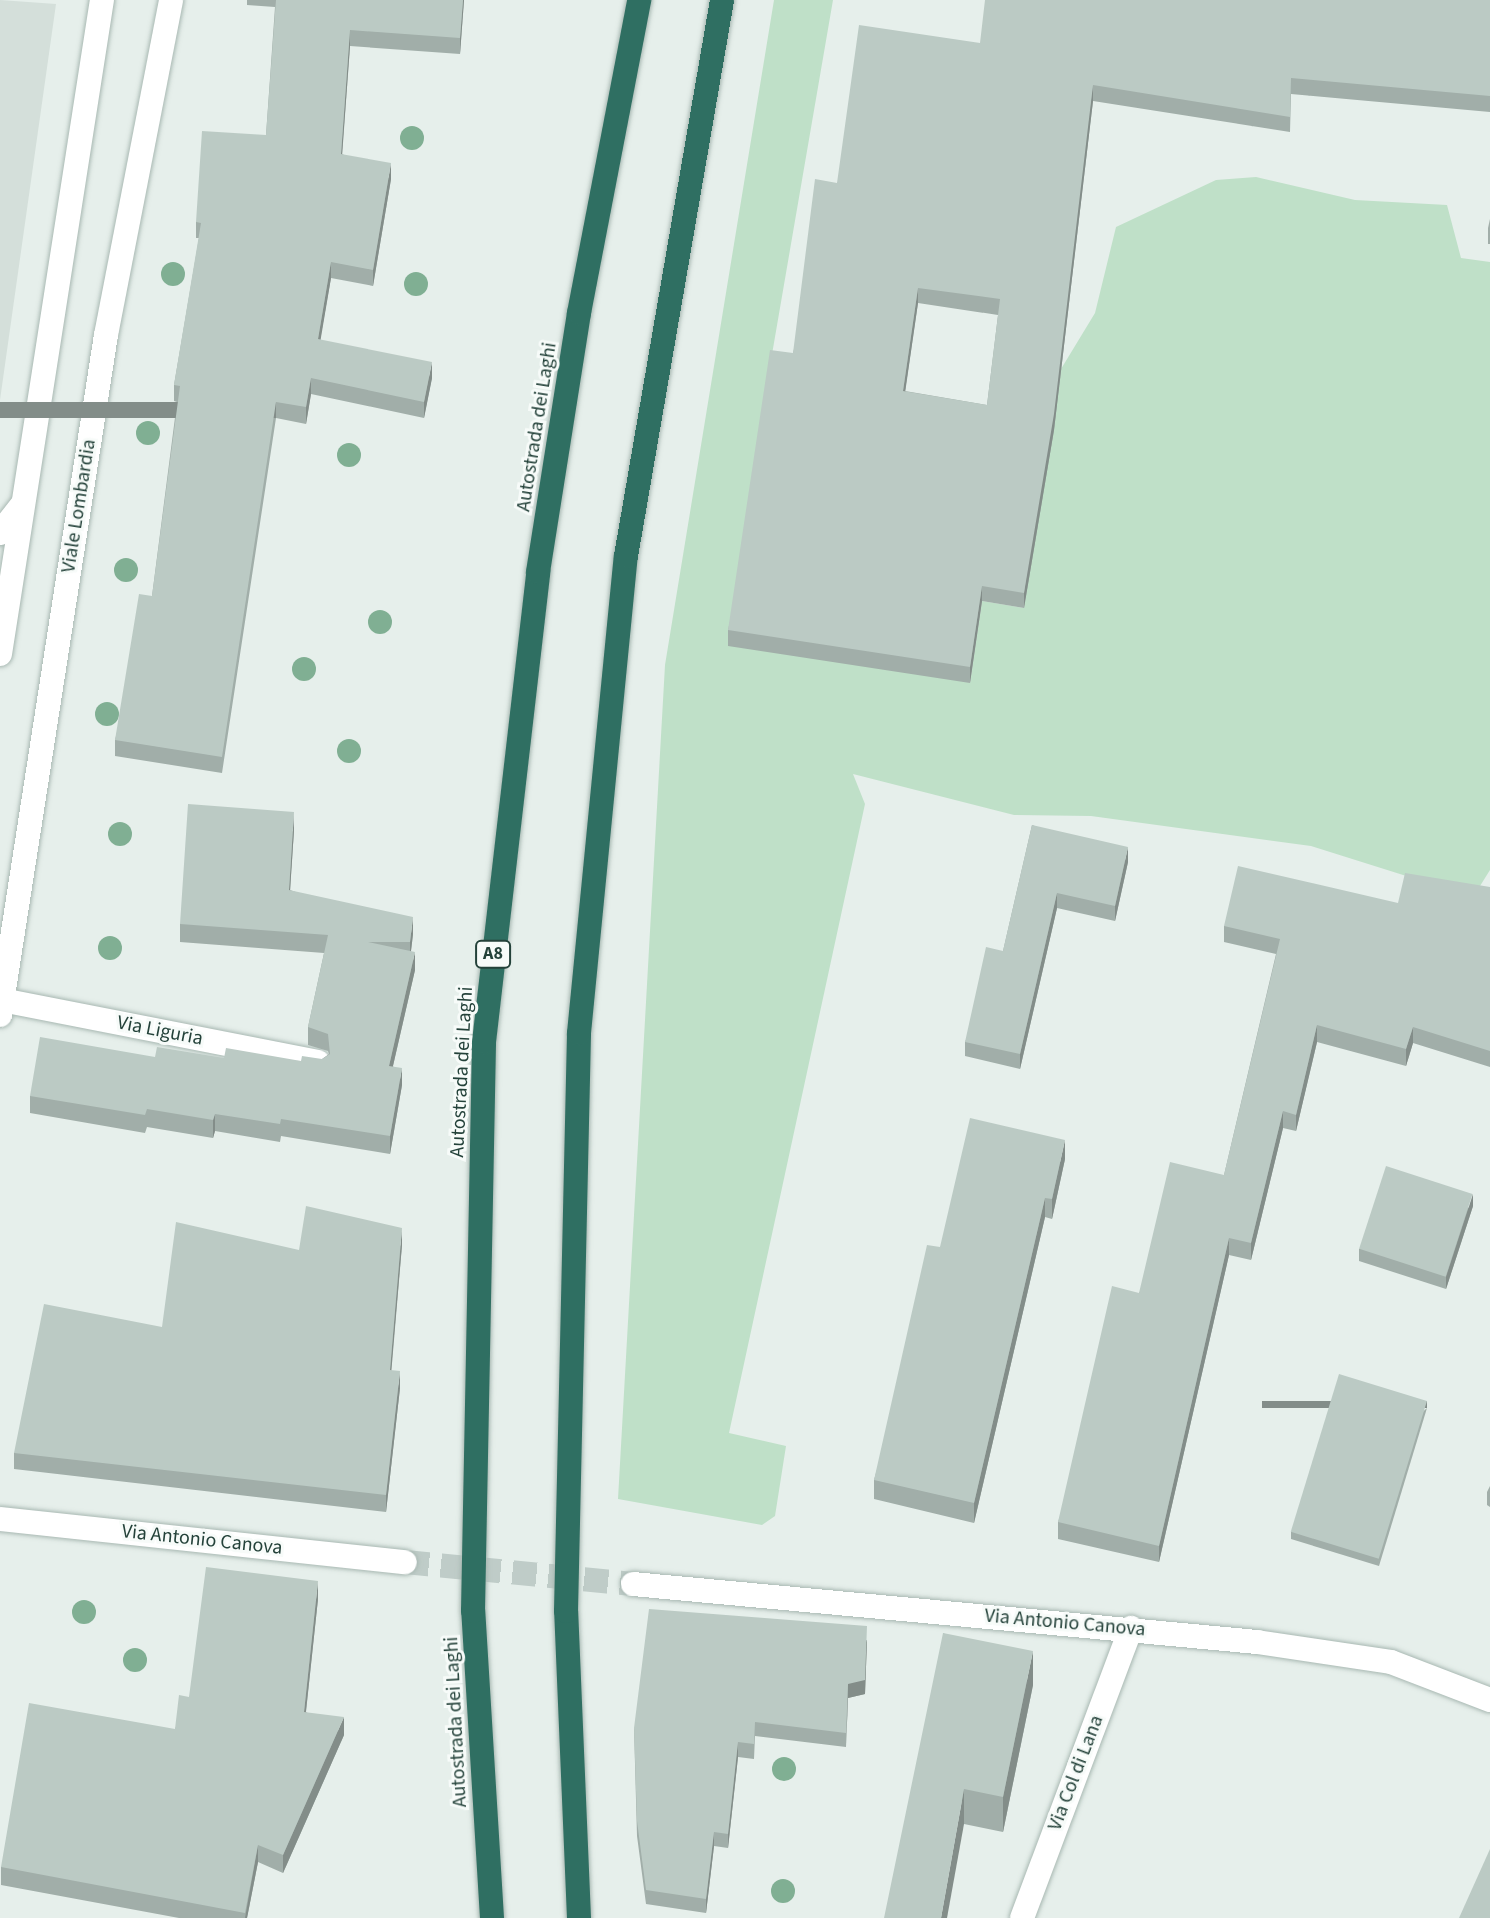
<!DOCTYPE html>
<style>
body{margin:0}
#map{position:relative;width:1490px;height:1918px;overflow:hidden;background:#e6efeb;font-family:"Source Sans 3",sans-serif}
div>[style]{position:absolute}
.built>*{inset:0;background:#d4dfda}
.green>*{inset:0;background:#bfe0c8}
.street-tunnel>*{height:24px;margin-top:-12px;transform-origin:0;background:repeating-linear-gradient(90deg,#bfccc8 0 24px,transparent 0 36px)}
.roads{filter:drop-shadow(0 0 2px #a8b8b2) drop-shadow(0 0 2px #a8b8b2)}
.lane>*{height:24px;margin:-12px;padding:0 12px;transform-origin:12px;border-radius:12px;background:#fff}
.street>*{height:24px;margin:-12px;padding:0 12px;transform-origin:12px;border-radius:12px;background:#fff}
.secondary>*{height:24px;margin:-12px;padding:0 12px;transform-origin:12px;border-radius:12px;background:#fff}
.highway>*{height:24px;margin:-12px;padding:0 12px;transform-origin:12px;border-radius:12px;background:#2f6f62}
.trees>*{width:24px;height:24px;margin:-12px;border-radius:50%;background:#80af93}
.wall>*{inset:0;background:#a1aea9}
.shaded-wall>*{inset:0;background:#838d89;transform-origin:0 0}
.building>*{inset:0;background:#bbcac4;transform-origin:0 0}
span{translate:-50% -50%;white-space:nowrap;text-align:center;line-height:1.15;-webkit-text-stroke:6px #f7fbf9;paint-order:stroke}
.shield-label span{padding:2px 6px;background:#f7fbf9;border:2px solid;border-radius:6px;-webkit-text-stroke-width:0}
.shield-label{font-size:18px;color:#24423a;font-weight:700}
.street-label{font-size:20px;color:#24423a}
</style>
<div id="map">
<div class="built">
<div style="clip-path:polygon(0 0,56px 4px,0 400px)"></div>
</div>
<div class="green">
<div style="clip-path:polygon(774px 0,833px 0,770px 366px,970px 683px,982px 601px,1024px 608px,1061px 369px,1095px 313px,1116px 227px,1216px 180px,1256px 177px,1355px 200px,1447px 205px,1461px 258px,1490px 262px,1490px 870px,1480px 886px,1419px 880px,1311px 846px,1091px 816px,1014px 815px,853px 774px,865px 804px,729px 1433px,786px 1446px,775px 1516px,762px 1525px,618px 1499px,665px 665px)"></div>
</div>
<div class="street-tunnel">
<div style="left:405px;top:1562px;width:229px;rotate:5.5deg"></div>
</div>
<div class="roads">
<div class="lane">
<div style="left:0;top:533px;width:37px;rotate:-52deg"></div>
</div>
<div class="street">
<div style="left:2px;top:1000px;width:322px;rotate:11.1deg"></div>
<div style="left:0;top:1519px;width:407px;rotate:6.1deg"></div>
<div style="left:633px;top:1584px;width:627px;rotate:5.31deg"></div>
<div style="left:1257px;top:1642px;width:135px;rotate:8.5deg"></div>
<div style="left:1391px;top:1662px;width:106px;rotate:21deg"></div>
<div style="left:1022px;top:1918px;width:310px;rotate:-69.4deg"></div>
</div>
<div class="secondary">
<div style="left:0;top:654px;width:662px;rotate:-81.14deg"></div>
<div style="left:0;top:1015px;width:688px;rotate:-81.14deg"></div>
<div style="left:106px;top:335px;width:341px;rotate:-79deg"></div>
</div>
<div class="highway">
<div style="left:492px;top:1918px;width:308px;rotate:-93.5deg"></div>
<div style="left:473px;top:1611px;width:569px;rotate:-88.89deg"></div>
<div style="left:484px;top:1042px;width:473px;rotate:-83.4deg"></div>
<div style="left:538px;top:572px;width:262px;rotate:-81deg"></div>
<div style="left:579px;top:313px;width:319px;rotate:-79.1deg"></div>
<div style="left:579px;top:1918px;width:307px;rotate:-92.4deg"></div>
<div style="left:566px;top:1611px;width:578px;rotate:-88.71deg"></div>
<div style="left:579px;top:1033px;width:479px;rotate:-84.4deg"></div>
<div style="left:626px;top:556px;width:564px;rotate:-80.2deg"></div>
</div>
</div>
<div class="trees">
<div style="left:412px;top:138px"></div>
<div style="left:173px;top:274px"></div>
<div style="left:416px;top:284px"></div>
<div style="left:148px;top:433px"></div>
<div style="left:349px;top:455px"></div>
<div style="left:126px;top:570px"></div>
<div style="left:380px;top:622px"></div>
<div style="left:304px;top:669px"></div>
<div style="left:107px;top:714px"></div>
<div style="left:349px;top:751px"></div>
<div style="left:120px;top:834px"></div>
<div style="left:110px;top:948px"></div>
<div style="left:84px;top:1612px"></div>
<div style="left:135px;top:1660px"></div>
<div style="left:784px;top:1769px"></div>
<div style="left:783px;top:1891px"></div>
</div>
<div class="wall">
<div style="clip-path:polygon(247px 0,464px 0,460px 54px,350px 46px,342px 154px,391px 179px,373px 286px,331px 278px,320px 340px,432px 378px,424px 418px,311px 394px,306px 424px,276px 418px,222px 773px,115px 756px,115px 740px,152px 596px,177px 402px,174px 401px,174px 385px,199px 238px,196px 238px,196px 222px,266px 135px,275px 7px,247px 5px)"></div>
<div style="clip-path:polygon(evenodd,1490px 0,1490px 112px,1291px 94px,1290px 132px,1093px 101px,1054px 430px,1024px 608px,982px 601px,970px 683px,728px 646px,728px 630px,793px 353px,837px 183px,980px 43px,1490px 0,918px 303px,998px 315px,987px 405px,905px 391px,918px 303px)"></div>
<div style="clip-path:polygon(1490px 219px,1490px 244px,1488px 244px,1488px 228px)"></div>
<div style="clip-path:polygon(1032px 825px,1128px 862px,1115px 921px,1057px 908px,1020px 1069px,965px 1056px,965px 1042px,1003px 951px)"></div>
<div style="clip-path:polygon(294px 830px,290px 890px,413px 934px,411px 951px,415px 970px,393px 1066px,402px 1085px,390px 1154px,281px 1136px,280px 1142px,215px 1131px,213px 1138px,147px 1127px,145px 1133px,30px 1113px,30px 1096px,155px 1057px,301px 1061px,322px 1059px,329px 1054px,328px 1051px,308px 1045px,308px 1027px,324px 953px,180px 942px,180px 924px)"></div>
<div style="clip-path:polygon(1490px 887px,1490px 1067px,1413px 1043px,1406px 1066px,1317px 1042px,1296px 1131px,1283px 1128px,1251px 1260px,1229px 1255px,1159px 1562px,1058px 1539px,1058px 1522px,1139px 1293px,1224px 1175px,1276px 954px,1224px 942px,1224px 926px,1398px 903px)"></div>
<div style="clip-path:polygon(1065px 1159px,1052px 1219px,1045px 1217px,974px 1523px,874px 1499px,874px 1480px,940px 1247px)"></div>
<div style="clip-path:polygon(1473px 1206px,1446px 1289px,1359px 1261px,1359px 1249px)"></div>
<div style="clip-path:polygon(402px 1245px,391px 1370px,400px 1388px,386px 1512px,14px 1469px,14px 1453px,162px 1327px)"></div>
<div style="clip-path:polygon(1427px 1408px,1379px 1566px,1291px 1539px,1291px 1532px)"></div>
<div style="clip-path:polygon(1490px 1486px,1490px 1507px,1487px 1505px,1487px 1492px)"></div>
<div style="clip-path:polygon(318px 1599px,306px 1712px,344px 1735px,283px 1873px,258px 1862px,247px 1918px,179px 1918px,1px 1885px,1px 1867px,175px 1729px,189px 1697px)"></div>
<div style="clip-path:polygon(943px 1633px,1033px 1685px,1003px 1832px,964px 1824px)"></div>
<div style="clip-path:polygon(867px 1640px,865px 1694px,848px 1698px,846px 1747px,755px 1736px,754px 1759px,738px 1757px,728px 1848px,714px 1846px,706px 1913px,646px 1904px,637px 1836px,634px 1728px)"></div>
</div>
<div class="shaded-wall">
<div style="clip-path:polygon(463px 0,464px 0,460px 54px,460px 38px)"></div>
<div style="clip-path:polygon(350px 30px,350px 46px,341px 170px,341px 154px)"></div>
<div style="clip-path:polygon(1093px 85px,1093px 101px,1054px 430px,1024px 608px,1024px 593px)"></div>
<div style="clip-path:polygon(391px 163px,391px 179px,373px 286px,373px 270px)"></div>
<div style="clip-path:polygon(331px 262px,331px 278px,318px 355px,318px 339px)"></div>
<div style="clip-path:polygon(918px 288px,918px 303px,903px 407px,903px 391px)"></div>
<div style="clip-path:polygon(432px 362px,432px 378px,424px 418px,424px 402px)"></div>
<div style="clip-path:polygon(311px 378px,311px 394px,306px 424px,306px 407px)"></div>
<div style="left:276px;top:402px;width:16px;height:359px;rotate:90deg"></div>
<div style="clip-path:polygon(982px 586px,982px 601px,970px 683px,970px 667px)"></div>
<div style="clip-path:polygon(294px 812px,294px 830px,289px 907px,289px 890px)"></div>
<div style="clip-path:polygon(1128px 847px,1128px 862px,1115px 921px,1115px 906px)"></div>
<div style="clip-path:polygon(1057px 893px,1057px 908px,1020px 1069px,1020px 1054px)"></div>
<div style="clip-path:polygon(413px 917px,413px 934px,410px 959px,410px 942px)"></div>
<div style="clip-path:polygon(415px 952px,415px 970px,389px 1083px,389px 1066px)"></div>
<div style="clip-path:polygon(1317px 1025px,1317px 1042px,1296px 1131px,1296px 1115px)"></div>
<div style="clip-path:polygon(1413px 1027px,1413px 1043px,1406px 1066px,1406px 1049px)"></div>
<div style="clip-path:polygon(402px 1068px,402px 1085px,390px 1154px,390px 1136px)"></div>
<div style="clip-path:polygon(1283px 1111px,1283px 1128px,1251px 1260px,1251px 1243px)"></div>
<div style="clip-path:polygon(215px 1114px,215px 1131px,213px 1138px,213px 1120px)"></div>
<div style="clip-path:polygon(1065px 1140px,1065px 1159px,1052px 1219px,1052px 1199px)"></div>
<div style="clip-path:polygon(1473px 1194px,1473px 1206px,1446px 1289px,1446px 1277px)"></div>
<div style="clip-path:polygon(1045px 1198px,1045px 1217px,974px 1523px,974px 1503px)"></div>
<div style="clip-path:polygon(402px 1228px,402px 1245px,390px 1387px,390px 1370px)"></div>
<div style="clip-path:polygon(1229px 1238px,1229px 1255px,1159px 1562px,1159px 1546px)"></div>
<div style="clip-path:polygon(400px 1371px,400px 1388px,386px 1512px,386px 1495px)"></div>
<div style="left:1427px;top:1401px;width:7px;height:165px;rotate:90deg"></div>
<div style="clip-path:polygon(318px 1581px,318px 1599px,304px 1729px,304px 1712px)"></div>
<div style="clip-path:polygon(867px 1640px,865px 1694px,848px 1698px,846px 1747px,848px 1684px)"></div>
<div style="clip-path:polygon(1033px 1651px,1033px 1685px,1003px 1832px,1003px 1797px)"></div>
<div style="clip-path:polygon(344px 1717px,344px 1735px,283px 1873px,283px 1855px)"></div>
<div style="clip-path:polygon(738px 1742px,738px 1757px,728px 1848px,728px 1834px)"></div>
<div style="clip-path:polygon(964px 1789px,964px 1824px,947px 1918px,941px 1918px)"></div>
<div style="clip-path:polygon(714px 1832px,714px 1846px,706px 1913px,706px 1899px)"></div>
<div style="clip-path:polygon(258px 1845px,258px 1862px,247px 1918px,245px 1918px)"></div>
</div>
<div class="building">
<div style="clip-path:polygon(276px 0,463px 0,460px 38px,350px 30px,341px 154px,391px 163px,373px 270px,331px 262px,318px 339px,432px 362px,424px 402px,311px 378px,306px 407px,276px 402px,222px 757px,115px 740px,139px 594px,152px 596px,180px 386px,174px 385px,201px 223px,196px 222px,202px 131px,266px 135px)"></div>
<div style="clip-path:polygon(evenodd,985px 0,1490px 0,1490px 96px,1291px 78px,1290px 117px,1093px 85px,1054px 414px,1024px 593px,982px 586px,970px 667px,728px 630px,770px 350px,793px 353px,815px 179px,837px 183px,859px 25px,980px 43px,985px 0,918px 288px,1000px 299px,987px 405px,903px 391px,918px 288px)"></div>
<div style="clip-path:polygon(188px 804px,294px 812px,289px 890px,413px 917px,410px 942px,368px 942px,415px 952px,389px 1066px,402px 1068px,390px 1136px,281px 1119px,280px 1124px,215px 1114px,213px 1120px,147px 1109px,145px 1115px,30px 1096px,40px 1037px,155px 1057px,157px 1047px,224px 1058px,226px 1048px,301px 1061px,302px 1056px,322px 1059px,330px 1054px,328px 1034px,308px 1027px,328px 935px,180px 924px)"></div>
<div style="clip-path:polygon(1032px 825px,1128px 847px,1115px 906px,1057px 893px,1020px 1054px,965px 1042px,986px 947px,1003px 951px)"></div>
<div style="clip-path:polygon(1238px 866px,1398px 903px,1405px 873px,1490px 887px,1490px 1051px,1413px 1027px,1406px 1049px,1317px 1025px,1296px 1115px,1283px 1111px,1251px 1243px,1229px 1238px,1159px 1546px,1058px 1522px,1112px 1286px,1139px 1293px,1170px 1162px,1224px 1175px,1280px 939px,1224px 926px)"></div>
<div style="clip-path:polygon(970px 1118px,1065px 1140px,1052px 1199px,1045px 1198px,974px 1503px,874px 1480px,927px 1245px,940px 1247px)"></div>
<div style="left:1386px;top:1166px;width:91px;height:87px;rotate:18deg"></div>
<div style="clip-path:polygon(306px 1206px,402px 1228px,390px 1370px,400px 1371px,386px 1495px,14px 1453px,44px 1304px,162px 1327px,176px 1222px,299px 1250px)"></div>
<div style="left:1339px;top:1374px;width:92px;height:165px;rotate:17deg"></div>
<div style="clip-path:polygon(206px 1567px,318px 1581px,304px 1712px,344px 1717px,283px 1855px,258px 1845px,245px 1913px,1px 1867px,29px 1703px,175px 1729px,179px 1695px,189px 1697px)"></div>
<div style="clip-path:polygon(649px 1609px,867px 1626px,865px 1680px,848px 1684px,846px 1733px,755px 1722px,754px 1744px,738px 1742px,728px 1834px,714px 1832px,706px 1899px,646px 1890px,637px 1821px,634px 1728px)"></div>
<div style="clip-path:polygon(943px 1633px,1033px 1651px,1003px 1797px,964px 1789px,941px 1918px,884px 1918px)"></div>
<div style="clip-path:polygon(1490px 1849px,1490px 1918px,1459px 1918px)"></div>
</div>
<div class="shield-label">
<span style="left:493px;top:954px">A8</span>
</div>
<div class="street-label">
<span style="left:537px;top:427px;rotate:-81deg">Autostrada dei Laghi</span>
<span style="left:79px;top:506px;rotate:-81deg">Viale Lombardia</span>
<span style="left:160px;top:1031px;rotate:11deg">Via Liguria</span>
<span style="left:462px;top:1072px;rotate:-87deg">Autostrada dei Laghi</span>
<span style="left:202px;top:1540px;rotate:6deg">Via Antonio Canova</span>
<span style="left:1065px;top:1623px;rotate:5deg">Via Antonio Canova</span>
<span style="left:456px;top:1722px;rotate:-93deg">Autostrada dei Laghi</span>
<span style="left:1076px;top:1773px;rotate:-69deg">Via Col di Lana</span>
</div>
</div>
